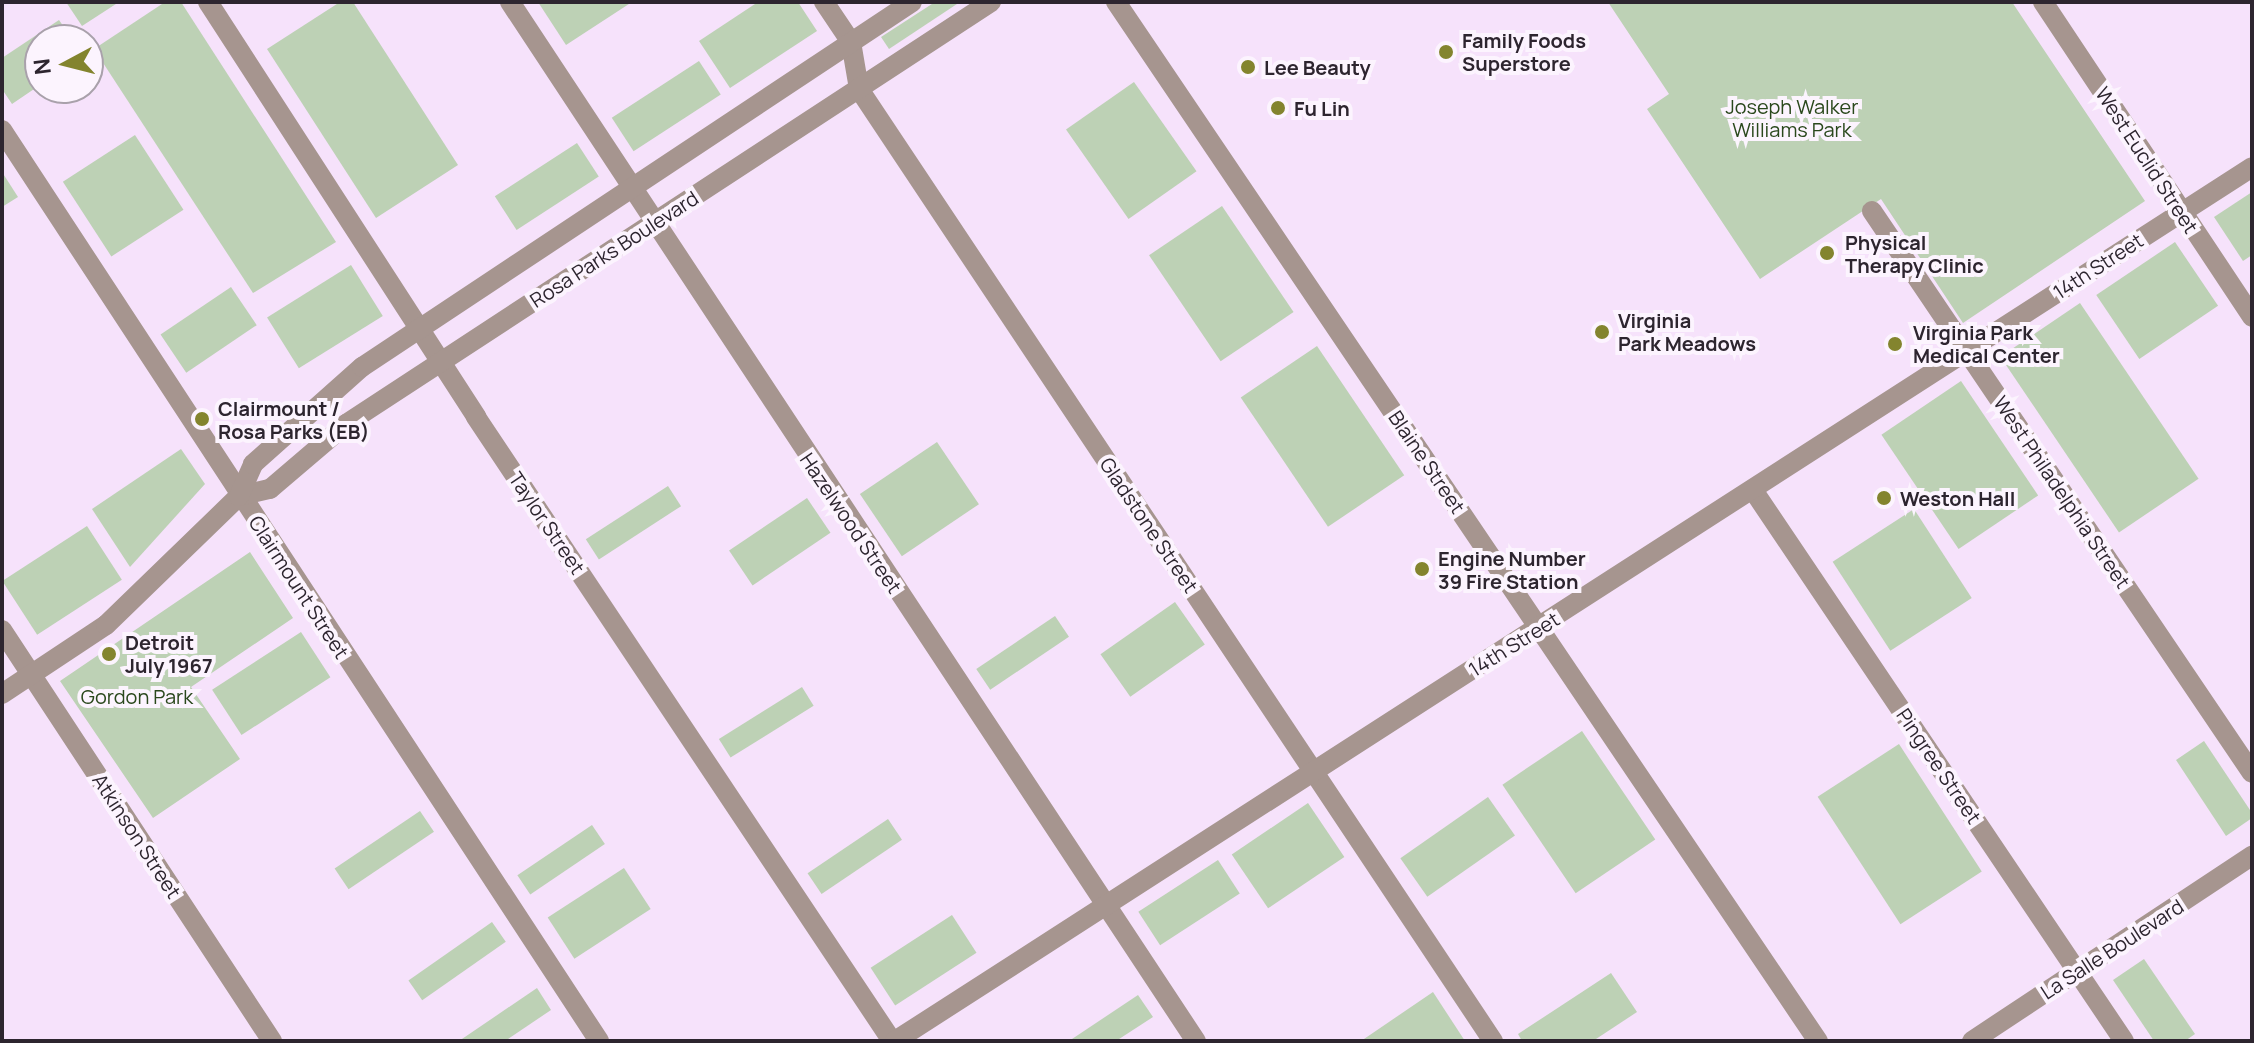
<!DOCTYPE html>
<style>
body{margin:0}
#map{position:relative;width:2254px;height:1043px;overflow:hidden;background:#f6e2fb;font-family:Manrope,sans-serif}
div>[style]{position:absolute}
.green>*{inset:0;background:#bdd1b5;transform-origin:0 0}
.minor>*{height:20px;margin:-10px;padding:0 10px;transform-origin:10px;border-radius:10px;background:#a6958f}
.dots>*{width:22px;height:22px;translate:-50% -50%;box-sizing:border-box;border:4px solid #fcf4fe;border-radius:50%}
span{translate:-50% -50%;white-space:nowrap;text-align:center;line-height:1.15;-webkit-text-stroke:8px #fcf4fe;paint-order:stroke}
.poi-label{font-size:20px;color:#2d252f;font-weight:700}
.left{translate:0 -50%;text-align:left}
.park-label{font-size:20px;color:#2a481c}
.street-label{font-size:20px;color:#2d252f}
.frame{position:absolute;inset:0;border:4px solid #2d252f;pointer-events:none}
.north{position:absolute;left:24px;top:24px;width:80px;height:80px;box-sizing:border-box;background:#fcf4fe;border:2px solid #a9a1ab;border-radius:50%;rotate:263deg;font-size:22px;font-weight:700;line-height:32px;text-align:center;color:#2d252f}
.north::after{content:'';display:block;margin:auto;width:28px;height:36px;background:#83842e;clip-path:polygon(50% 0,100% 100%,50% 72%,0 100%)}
</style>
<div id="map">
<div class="green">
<div style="clip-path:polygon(66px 2px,119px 2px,82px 26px)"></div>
<div style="clip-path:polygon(165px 2px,181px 2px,336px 242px,253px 293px,94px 49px)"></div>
<div style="clip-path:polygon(340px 2px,353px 2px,458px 165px,376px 218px,267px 49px)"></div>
<div style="clip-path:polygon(538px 2px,632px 2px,566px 45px)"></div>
<div style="clip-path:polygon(758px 2px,798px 2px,817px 31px,730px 88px,699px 41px)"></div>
<div style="clip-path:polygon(935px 2px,960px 2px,889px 49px,881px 37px)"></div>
<div style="clip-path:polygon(1608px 2px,2012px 2px,2145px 201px,1963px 323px,1881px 199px,1760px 279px,1647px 109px,1669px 94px)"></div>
<div style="clip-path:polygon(59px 20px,73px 40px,40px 40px,40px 85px,12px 104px,2px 89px,2px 58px)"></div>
<div style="left:699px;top:61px;width:40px;height:104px;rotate:57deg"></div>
<div style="left:1134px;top:82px;width:109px;height:83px;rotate:55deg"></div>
<div style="left:135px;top:135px;width:89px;height:86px;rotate:57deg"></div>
<div style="left:577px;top:143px;width:40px;height:98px;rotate:57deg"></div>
<div style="clip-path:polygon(2px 172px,18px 197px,2px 207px)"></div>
<div style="clip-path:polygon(2252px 192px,2252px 255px,2243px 261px,2214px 217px)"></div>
<div style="left:1222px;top:206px;width:128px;height:88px;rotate:56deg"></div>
<div style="left:2175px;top:242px;width:77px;height:95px;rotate:56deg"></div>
<div style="left:351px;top:265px;width:60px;height:99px;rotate:58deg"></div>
<div style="left:231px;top:287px;width:46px;height:85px;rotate:56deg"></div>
<div style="left:2080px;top:303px;width:212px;height:96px;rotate:56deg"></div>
<div style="left:1317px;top:346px;width:156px;height:92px;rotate:56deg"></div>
<div style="left:1961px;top:381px;width:138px;height:96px;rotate:56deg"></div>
<div style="left:937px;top:442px;width:75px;height:93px;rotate:56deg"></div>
<div style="clip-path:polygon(181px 449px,205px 484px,130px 567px,92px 509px)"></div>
<div style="left:668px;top:486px;width:24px;height:98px;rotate:57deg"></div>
<div style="left:807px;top:498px;width:42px;height:94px;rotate:56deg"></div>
<div style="left:1914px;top:509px;width:106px;height:97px;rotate:57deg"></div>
<div style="left:87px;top:526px;width:64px;height:101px;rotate:57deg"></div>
<div style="clip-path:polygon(250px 552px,293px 618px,191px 687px,240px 759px,153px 818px,60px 681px)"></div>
<div style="left:1175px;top:602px;width:52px;height:91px;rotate:55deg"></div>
<div style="left:1055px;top:616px;width:25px;height:95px;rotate:56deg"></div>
<div style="left:301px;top:632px;width:54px;height:106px;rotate:57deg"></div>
<div style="left:802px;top:687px;width:22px;height:98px;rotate:58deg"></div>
<div style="left:1582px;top:731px;width:131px;height:96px;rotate:56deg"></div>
<div style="clip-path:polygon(2204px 741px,2252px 813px,2252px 818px,2226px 836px,2176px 760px)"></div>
<div style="left:1899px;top:744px;width:152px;height:97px;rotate:57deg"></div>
<div style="left:1488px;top:797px;width:47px;height:107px;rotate:55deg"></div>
<div style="left:1308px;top:803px;width:65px;height:92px;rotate:56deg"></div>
<div style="left:420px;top:811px;width:25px;height:103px;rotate:56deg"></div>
<div style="left:888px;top:819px;width:25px;height:97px;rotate:56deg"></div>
<div style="left:592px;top:825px;width:23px;height:90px;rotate:56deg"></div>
<div style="left:1218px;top:860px;width:40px;height:95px;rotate:57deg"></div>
<div style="left:624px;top:868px;width:49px;height:91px;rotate:57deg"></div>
<div style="left:952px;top:915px;width:45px;height:97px;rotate:57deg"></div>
<div style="left:492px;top:922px;width:24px;height:102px;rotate:55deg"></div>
<div style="clip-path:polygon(2144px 959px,2195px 1034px,2185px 1041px,2154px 1041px,2113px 980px)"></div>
<div style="clip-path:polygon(1611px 973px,1637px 1012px,1593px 1041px,1522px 1041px,1518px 1034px)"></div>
<div style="clip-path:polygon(537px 988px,551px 1010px,505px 1041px,459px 1041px)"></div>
<div style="clip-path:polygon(1433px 992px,1465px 1041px,1361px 1041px)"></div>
<div style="clip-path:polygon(1138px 995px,1153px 1017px,1116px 1041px,1069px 1041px)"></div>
</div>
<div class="minor">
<div style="left:208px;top:2px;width:494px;rotate:57.1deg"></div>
<div style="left:476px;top:417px;width:750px;rotate:56.31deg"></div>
<div style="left:510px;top:2px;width:1245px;rotate:56.57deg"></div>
<div style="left:824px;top:2px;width:48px;rotate:56deg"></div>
<div style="left:851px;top:42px;width:48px;rotate:80.3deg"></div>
<div style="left:859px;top:89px;width:1144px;rotate:56.34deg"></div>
<div style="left:1116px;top:2px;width:1254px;rotate:55.96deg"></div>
<div style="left:2043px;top:2px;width:378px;rotate:56.4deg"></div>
<div style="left:2px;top:130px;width:1089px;rotate:56.76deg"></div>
<div style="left:1872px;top:211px;width:678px;rotate:55.94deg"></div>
<div style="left:1753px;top:490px;width:664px;rotate:56.05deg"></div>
<div style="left:239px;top:496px;width:32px;rotate:-13deg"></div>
<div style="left:270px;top:489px;width:100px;rotate:-40.5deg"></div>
<div style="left:346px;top:424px;width:771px;rotate:-33.2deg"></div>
<div style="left:2px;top:630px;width:492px;rotate:56.7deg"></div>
<div style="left:2px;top:694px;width:125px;rotate:-33.6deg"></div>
<div style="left:106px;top:625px;width:185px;rotate:-44.1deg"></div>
<div style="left:239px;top:496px;width:35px;rotate:-66deg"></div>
<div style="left:253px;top:464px;width:146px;rotate:-41.7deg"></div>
<div style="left:362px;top:367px;width:660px;rotate:-33.57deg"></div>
<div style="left:895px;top:1041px;width:1614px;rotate:-32.78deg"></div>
<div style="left:1972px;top:1041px;width:336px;rotate:-33.5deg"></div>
</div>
<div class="dots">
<div style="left:1446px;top:52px;background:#83842e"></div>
<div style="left:1248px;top:67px;background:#83842e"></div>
<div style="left:1278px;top:108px;background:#83842e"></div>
<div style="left:1827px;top:253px;background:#83842e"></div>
<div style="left:1602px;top:332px;background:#83842e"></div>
<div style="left:1895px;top:344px;background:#83842e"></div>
<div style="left:202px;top:419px;background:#83842e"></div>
<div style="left:1884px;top:498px;background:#83842e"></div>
<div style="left:1422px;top:569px;background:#83842e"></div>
<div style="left:109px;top:654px;background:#83842e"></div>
</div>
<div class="poi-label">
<span class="left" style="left:1462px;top:52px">Family Foods<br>Superstore</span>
<span class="left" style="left:1264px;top:67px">Lee Beauty</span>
<span class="left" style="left:1294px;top:108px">Fu Lin</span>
<span class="left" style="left:1845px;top:254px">Physical<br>Therapy Clinic</span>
<span class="left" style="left:1618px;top:332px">Virginia<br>Park Meadows</span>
<span class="left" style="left:1913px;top:344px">Virginia Park<br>Medical Center</span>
<span class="left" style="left:218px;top:420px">Clairmount /<br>Rosa Parks (EB)</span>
<span class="left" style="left:1900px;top:498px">Weston Hall</span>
<span class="left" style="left:1438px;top:570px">Engine Number<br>39 Fire Station</span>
<span class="left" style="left:125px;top:654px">Detroit<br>July 1967</span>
</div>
<div class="park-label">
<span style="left:1792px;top:118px">Joseph Walker<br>Williams Park</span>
<span style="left:137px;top:696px">Gordon Park</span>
</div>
<div class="street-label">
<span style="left:2147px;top:160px;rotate:57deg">West Euclid Street</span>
<span style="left:614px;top:249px;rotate:-33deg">Rosa Parks Boulevard</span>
<span style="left:2098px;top:266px;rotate:-33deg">14th Street</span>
<span style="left:1427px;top:462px;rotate:56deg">Blaine Street</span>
<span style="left:2062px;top:492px;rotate:56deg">West Philadelphia Street</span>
<span style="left:547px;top:523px;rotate:56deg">Taylor Street</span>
<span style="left:851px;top:523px;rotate:56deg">Hazelwood Street</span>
<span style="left:1149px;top:525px;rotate:56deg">Gladstone Street</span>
<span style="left:299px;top:587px;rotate:57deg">Clairmount Street</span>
<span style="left:1514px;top:644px;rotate:-32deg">14th Street</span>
<span style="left:1939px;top:766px;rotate:56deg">Pingree Street</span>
<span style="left:137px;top:836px;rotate:57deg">Atkinson Street</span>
<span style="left:2112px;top:949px;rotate:-33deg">La Salle Boulevard</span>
</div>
<div class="frame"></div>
<div class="north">N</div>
</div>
